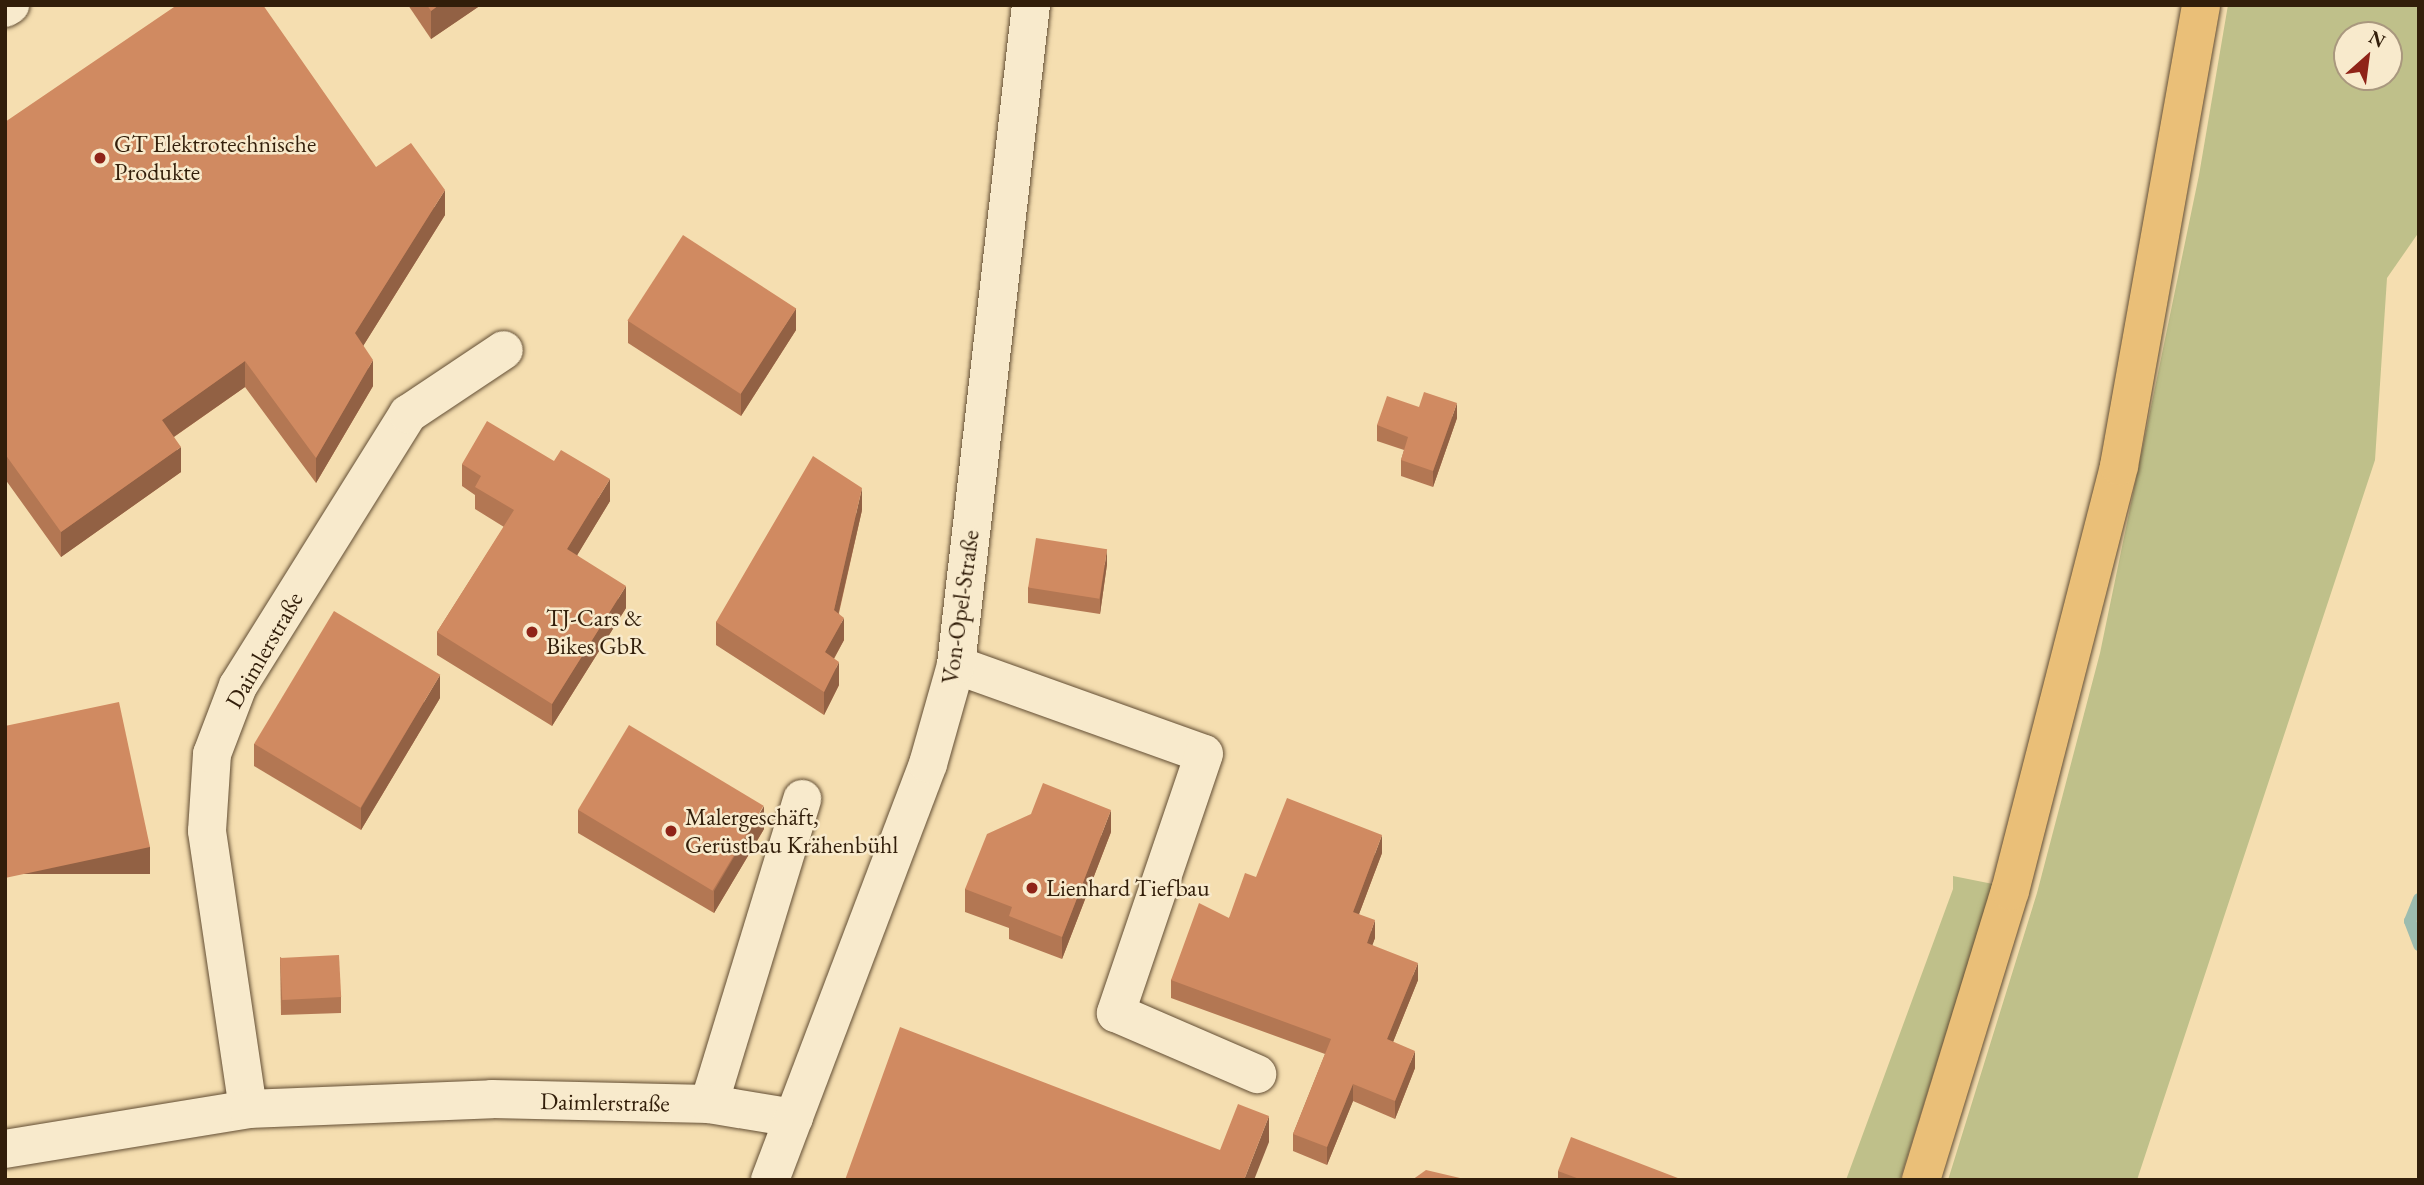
<!DOCTYPE html>
<meta charset="utf-8">
<style>
body{margin:0}
#map{position:relative;width:2424px;height:1185px;overflow:hidden;background:#f5deb0;font-family:"EB Garamond",serif}
div>[style]{position:absolute}
.green>*{inset:0;background:#bfc08a}
.stream>*{height:12px;margin:-6px;padding:0 6px;transform-origin:6px;border-radius:6px;background:#9cbcaf}
.roads{filter:drop-shadow(0 0 2px #634e34) drop-shadow(0 0 2px #634e34)}
.minor>*{height:38px;margin:-19px;padding:0 19px;transform-origin:19px;border-radius:19px;background:#f8eacc}
.major>*{height:38px;margin:-19px;padding:0 19px;transform-origin:19px;border-radius:19px;background:#eabf78}
.wall>*{inset:0;background:#b37753}
.shaded-wall>*{inset:0;background:#926144;transform-origin:0 0}
.building>*{inset:0;background:#d08a61;transform-origin:0 0}
.dots>*{width:19px;height:19px;translate:-50% -50%;box-sizing:border-box;border:4px solid #f8eacc;border-radius:50%}
span{translate:-50% -50%;white-space:nowrap;text-align:center;line-height:1.15;-webkit-text-stroke:5px #f8eacc;paint-order:stroke}
.poi-label{font-size:24px;color:#321e0a}
.left{translate:0 -50%;text-align:left}
.street-label{font-size:24px;color:#321e0a}
.frame{position:absolute;inset:0;border:7px solid #321e0a;pointer-events:none}
.north{position:absolute;left:2333px;top:21px;width:70px;height:70px;box-sizing:border-box;background:#f8eacc;border:2px solid #a9987e;border-radius:50%;rotate:28deg;font-size:19px;font-weight:700;line-height:28px;text-align:center;color:#321e0a}
.north::after{content:'';display:block;margin:auto;width:24px;height:32px;background:#8f2418;clip-path:polygon(50% 0,100% 100%,50% 72%,0 100%)}
</style>
<div id="map">
<div class="green">
<div style="clip-path:polygon(evenodd,2228px 5px,2419px 5px,2419px 232px,2387px 278px,2375px 460px,2137px 1180px,1948px 1180px,2037px 893px,2100px 653px,2199px 175px,2228px 5px,2347px 35px,2389px 35px,2389px 77px,2347px 77px,2347px 35px)"></div>
<div style="clip-path:polygon(1953px 876px,1993px 884px,1900px 1180px,1846px 1180px,1953px 889px)"></div>
</div>
<div class="stream">
<div style="left:2419px;top:899px;width:24px;rotate:112deg"></div>
<div style="left:2410px;top:921px;width:26px;rotate:69deg"></div>
</div>
<div class="roads">
<div class="minor">
<div style="left:5px;top:8px;width:6px;rotate:-31deg"></div>
<div style="left:956px;top:665px;width:263px;rotate:19.7deg"></div>
<div style="left:1204px;top:754px;width:274px;rotate:108.8deg"></div>
<div style="left:1116px;top:1013px;width:154px;rotate:23.4deg"></div>
<div style="left:709px;top:1104px;width:319px;rotate:-73deg"></div>
<div style="left:248px;top:1109px;width:281px;rotate:-98.4deg"></div>
<div style="left:207px;top:831px;width:77px;rotate:-86.3deg"></div>
<div style="left:212px;top:754px;width:73px;rotate:-69.1deg"></div>
<div style="left:238px;top:686px;width:321px;rotate:-58deg"></div>
<div style="left:408px;top:414px;width:115px;rotate:-33.7deg"></div>
<div style="left:5px;top:1149px;width:246px;rotate:-9.3deg"></div>
<div style="left:248px;top:1109px;width:244px;rotate:-2.3deg"></div>
<div style="left:492px;top:1099px;width:217px;rotate:1.3deg"></div>
<div style="left:709px;top:1104px;width:86px;rotate:9.4deg"></div>
<div style="left:770px;top:1180px;width:445px;rotate:-69.2deg"></div>
<div style="left:928px;top:764px;width:103px;rotate:-74.2deg"></div>
<div style="left:956px;top:665px;width:664px;rotate:-83.52deg"></div>
</div>
<div class="major">
<div style="left:1921px;top:1180px;width:302px;rotate:-72.9deg"></div>
<div style="left:2010px;top:891px;width:439px;rotate:-75.6deg"></div>
<div style="left:2119px;top:466px;width:468px;rotate:-79.9deg"></div>
</div>
</div>
<div class="wall">
<div style="clip-path:polygon(408px 5px,481px 5px,431px 39px)"></div>
<div style="clip-path:polygon(5px 122px,376px 167px,445px 215px,363px 346px,373px 386px,316px 483px,245px 387px,174px 437px,181px 472px,61px 557px,5px 479px)"></div>
<div style="clip-path:polygon(628px 321px,796px 330px,741px 416px,628px 343px)"></div>
<div style="clip-path:polygon(1419px 407px,1457px 418px,1433px 487px,1401px 476px,1401px 460px,1404px 450px,1377px 441px,1377px 425px)"></div>
<div style="clip-path:polygon(462px 464px,610px 501px,577px 555px,626px 608px,552px 726px,437px 655px,437px 632px,504px 527px,475px 509px,475px 495px,462px 486px)"></div>
<div style="clip-path:polygon(862px 510px,839px 613px,844px 640px,834px 659px,839px 685px,824px 715px,716px 645px,716px 622px)"></div>
<div style="clip-path:polygon(1107px 564px,1100px 614px,1028px 603px,1028px 587px)"></div>
<div style="clip-path:polygon(440px 698px,361px 830px,254px 766px,254px 744px)"></div>
<div style="clip-path:polygon(578px 810px,764px 829px,714px 913px,578px 833px)"></div>
<div style="clip-path:polygon(1111px 832px,1062px 959px,1009px 939px,1009px 928px,965px 912px,965px 889px)"></div>
<div style="clip-path:polygon(1382px 853px,1359px 914px,1375px 938px,1372px 945px,1418px 980px,1393px 1042px,1415px 1068px,1395px 1119px,1353px 1101px,1327px 1165px,1293px 1151px,1293px 1134px,1325px 1054px,1171px 998px,1171px 980px,1229px 918px,1256px 877px)"></div>
<div style="clip-path:polygon(280px 957px,341px 997px,341px 1013px,281px 1015px)"></div>
<div style="clip-path:polygon(1558px 1171px,1683px 1180px,1561px 1180px,1558px 1179px)"></div>
</div>
<div class="shaded-wall">
<div style="clip-path:polygon(439px 5px,481px 5px,431px 39px,431px 11px)"></div>
<div style="clip-path:polygon(445px 190px,445px 215px,355px 359px,355px 333px)"></div>
<div style="clip-path:polygon(796px 308px,796px 330px,741px 416px,741px 393px)"></div>
<div style="clip-path:polygon(373px 360px,373px 386px,316px 483px,316px 458px)"></div>
<div style="clip-path:polygon(245px 361px,245px 387px,162px 445px,162px 420px)"></div>
<div style="clip-path:polygon(1457px 403px,1457px 418px,1433px 487px,1433px 471px)"></div>
<div style="clip-path:polygon(181px 447px,181px 472px,61px 557px,61px 532px)"></div>
<div style="clip-path:polygon(610px 479px,610px 501px,567px 572px,567px 549px)"></div>
<div style="clip-path:polygon(862px 488px,862px 510px,834px 632px,834px 610px)"></div>
<div style="clip-path:polygon(1107px 549px,1107px 564px,1100px 614px,1100px 598px)"></div>
<div style="clip-path:polygon(626px 586px,626px 608px,552px 726px,552px 704px)"></div>
<div style="clip-path:polygon(844px 618px,844px 640px,825px 674px,825px 652px)"></div>
<div style="clip-path:polygon(839px 662px,839px 685px,824px 715px,824px 692px)"></div>
<div style="clip-path:polygon(440px 675px,440px 698px,361px 830px,361px 808px)"></div>
<div style="clip-path:polygon(764px 806px,764px 829px,714px 913px,714px 891px)"></div>
<div style="clip-path:polygon(1111px 810px,1111px 832px,1062px 959px,1062px 937px)"></div>
<div style="clip-path:polygon(1382px 835px,1382px 853px,1353px 930px,1353px 912px)"></div>
<div style="left:150px;top:847px;width:27px;height:148px;rotate:90deg"></div>
<div style="clip-path:polygon(1375px 920px,1375px 938px,1367px 960px,1367px 943px)"></div>
<div style="clip-path:polygon(1418px 963px,1418px 980px,1387px 1057px,1387px 1039px)"></div>
<div style="clip-path:polygon(1415px 1051px,1415px 1068px,1395px 1119px,1395px 1101px)"></div>
<div style="clip-path:polygon(1353px 1084px,1353px 1101px,1327px 1165px,1327px 1147px)"></div>
<div style="clip-path:polygon(1269px 1116px,1269px 1142px,1254px 1180px,1244px 1180px)"></div>
</div>
<div class="building">
<div style="clip-path:polygon(177px 5px,263px 5px,376px 167px,411px 143px,445px 190px,355px 333px,373px 360px,316px 458px,245px 361px,162px 420px,181px 447px,61px 532px,5px 454px,5px 122px)"></div>
<div style="clip-path:polygon(427px 5px,439px 5px,431px 11px)"></div>
<div style="left:683px;top:235px;width:135px;height:102px;rotate:33deg"></div>
<div style="clip-path:polygon(1424px 392px,1457px 403px,1433px 471px,1401px 460px,1408px 437px,1377px 425px,1387px 396px,1419px 407px)"></div>
<div style="clip-path:polygon(487px 421px,554px 461px,561px 450px,610px 479px,567px 549px,626px 586px,552px 704px,437px 632px,514px 510px,475px 487px,481px 476px,462px 464px)"></div>
<div style="clip-path:polygon(813px 456px,862px 488px,834px 610px,844px 618px,825px 652px,839px 662px,824px 692px,716px 622px)"></div>
<div style="left:1036px;top:538px;width:72px;height:50px;rotate:9deg"></div>
<div style="left:334px;top:611px;width:124px;height:155px;rotate:31deg"></div>
<div style="clip-path:polygon(119px 702px,150px 847px,5px 878px,5px 726px)"></div>
<div style="left:629px;top:725px;width:157px;height:99px;rotate:31deg"></div>
<div style="clip-path:polygon(1043px 783px,1111px 810px,1062px 937px,1009px 916px,1012px 907px,965px 889px,987px 834px,1031px 814px)"></div>
<div style="clip-path:polygon(1287px 798px,1382px 835px,1353px 912px,1375px 920px,1367px 943px,1418px 963px,1387px 1039px,1415px 1051px,1395px 1101px,1353px 1084px,1327px 1147px,1293px 1134px,1331px 1039px,1171px 980px,1199px 903px,1229px 918px,1245px 873px,1256px 877px)"></div>
<div style="left:339px;top:955px;width:42px;height:59px;rotate:87deg"></div>
<div style="clip-path:polygon(900px 1027px,1220px 1150px,1238px 1104px,1269px 1116px,1244px 1180px,845px 1180px)"></div>
<div style="clip-path:polygon(1571px 1137px,1683px 1180px,1582px 1180px,1558px 1171px)"></div>
<div style="clip-path:polygon(1426px 1170px,1460px 1178px,1459px 1180px,1412px 1180px)"></div>
</div>
<div class="dots">
<div style="left:100px;top:158px;background:#8f2418"></div>
<div style="left:532px;top:632px;background:#8f2418"></div>
<div style="left:671px;top:831px;background:#8f2418"></div>
<div style="left:1032px;top:888px;background:#8f2418"></div>
</div>
<div class="poi-label">
<span class="left" style="left:114px;top:158px">GT Elektrotechnische<br>Produkte</span>
<span class="left" style="left:546px;top:632px">TJ-Cars &amp;<br>Bikes GbR</span>
<span class="left" style="left:685px;top:831px">Malergeschäft,<br>Gerüstbau Krähenbühl</span>
<span class="left" style="left:1046px;top:888px">Lienhard Tiefbau</span>
</div>
<div class="street-label">
<span style="left:960px;top:607px;rotate:-82deg">Von-Opel-Straße</span>
<span style="left:264px;top:650px;rotate:-60deg">Daimlerstraße</span>
<span style="left:605px;top:1102px;rotate:1deg">Daimlerstraße</span>
</div>
<div class="frame"></div>
<div class="north">N</div>
</div>
